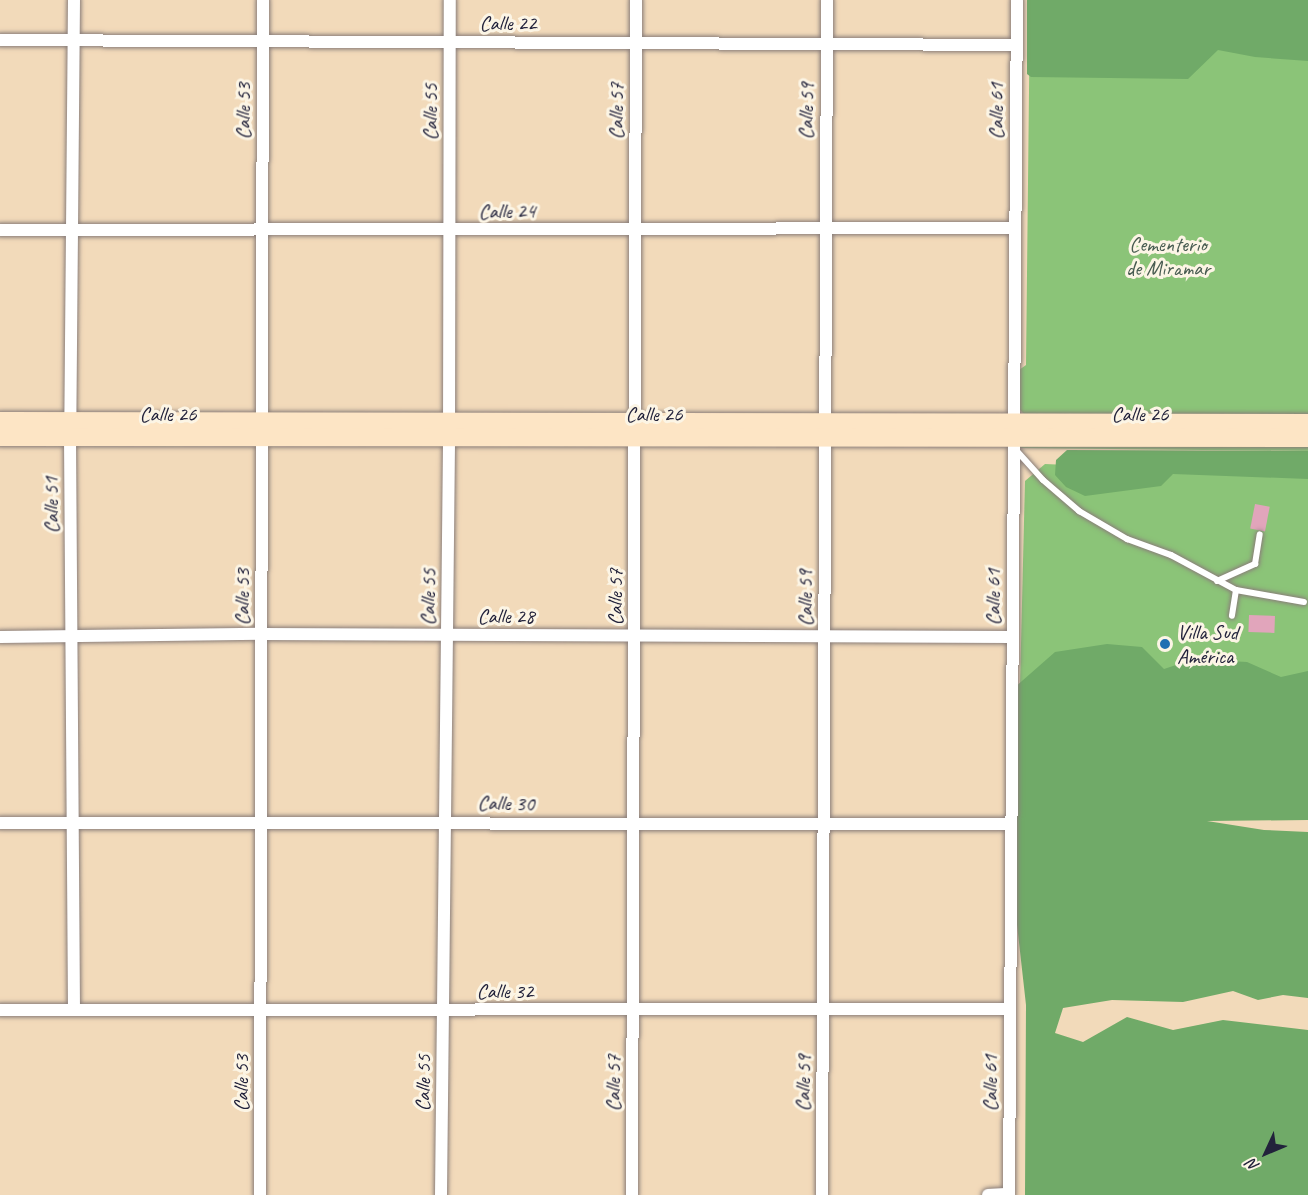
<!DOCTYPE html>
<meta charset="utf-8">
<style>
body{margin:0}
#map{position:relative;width:1308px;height:1195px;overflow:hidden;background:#f2daba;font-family:Caveat,sans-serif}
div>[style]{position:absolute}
.green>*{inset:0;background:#8bc478}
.forest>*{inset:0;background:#70aa68}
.building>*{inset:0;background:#e1a5bb;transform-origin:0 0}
.roads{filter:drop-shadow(0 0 2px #8a7e7a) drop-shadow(0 0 2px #8a7e7a)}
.service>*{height:6px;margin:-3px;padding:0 3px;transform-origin:3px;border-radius:3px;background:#fff}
.minor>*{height:12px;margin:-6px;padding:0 6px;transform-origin:6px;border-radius:6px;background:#fff}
.secondary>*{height:18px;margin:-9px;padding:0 9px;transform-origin:9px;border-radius:9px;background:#fde5c5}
.dots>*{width:16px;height:16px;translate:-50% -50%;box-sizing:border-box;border:3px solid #fcf5e5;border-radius:50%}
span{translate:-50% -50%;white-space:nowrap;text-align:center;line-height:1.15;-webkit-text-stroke:6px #fcf5e5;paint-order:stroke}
.street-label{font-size:21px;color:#22223b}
.park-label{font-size:21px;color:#475b50}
.poi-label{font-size:21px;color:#22223b}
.left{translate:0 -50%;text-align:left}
.north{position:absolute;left:1236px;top:1123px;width:60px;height:60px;-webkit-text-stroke:4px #fcf5e5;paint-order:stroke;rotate:226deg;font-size:16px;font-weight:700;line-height:24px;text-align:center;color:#22223b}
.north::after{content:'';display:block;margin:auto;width:21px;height:27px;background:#22223b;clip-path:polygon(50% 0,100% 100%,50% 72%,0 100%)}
</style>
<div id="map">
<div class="green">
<div style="clip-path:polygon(1030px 0,1308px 0,1308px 417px,1024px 414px,1019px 409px,1019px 370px,1026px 365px)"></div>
<div style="clip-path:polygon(1308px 443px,1308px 451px,1018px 448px,1018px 444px)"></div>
<div style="clip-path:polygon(1045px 464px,1308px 476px,1308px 820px,1017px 807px,1025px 481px)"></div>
</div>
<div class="forest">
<div style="clip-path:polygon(1027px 0,1308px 0,1308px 61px,1255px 57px,1218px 50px,1188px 79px,1031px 77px,1027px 74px)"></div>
<div style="clip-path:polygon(1067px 450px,1308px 451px,1308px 479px,1173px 474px,1161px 486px,1085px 496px,1066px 487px,1055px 475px,1056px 460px)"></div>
<div style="clip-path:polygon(1107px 644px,1142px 647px,1164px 669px,1194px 659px,1247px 662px,1281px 677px,1308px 671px,1308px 820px,1207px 821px,1264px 830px,1308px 832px,1308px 998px,1283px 995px,1258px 1000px,1233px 991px,1183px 1002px,1112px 1000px,1063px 1008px,1055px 1033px,1083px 1042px,1127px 1017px,1173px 1030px,1223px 1020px,1308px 1030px,1308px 1195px,1025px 1195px,1026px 1005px,1013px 889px,1015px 687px,1055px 652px)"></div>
</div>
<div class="building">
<div style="left:1255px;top:504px;width:15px;height:25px;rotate:11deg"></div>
<div style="left:1249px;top:615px;width:26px;height:17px;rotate:2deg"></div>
</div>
<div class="roads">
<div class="service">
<div style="left:1016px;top:450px;width:40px;rotate:48deg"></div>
<div style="left:1043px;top:480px;width:48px;rotate:40.7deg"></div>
<div style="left:1079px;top:511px;width:56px;rotate:30.3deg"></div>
<div style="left:1127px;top:539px;width:47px;rotate:20deg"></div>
<div style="left:1171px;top:555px;width:74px;rotate:28.3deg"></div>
<div style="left:1236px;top:590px;width:26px;rotate:99deg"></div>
<div style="left:1217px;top:581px;width:42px;rotate:-24.1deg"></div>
<div style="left:1255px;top:564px;width:30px;rotate:-81deg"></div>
<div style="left:1236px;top:590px;width:69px;rotate:10deg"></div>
</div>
<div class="minor">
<div style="left:74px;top:0;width:437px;rotate:90.5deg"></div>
<div style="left:70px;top:437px;width:572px;rotate:89.6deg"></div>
<div style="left:0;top:40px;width:1016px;rotate:0.28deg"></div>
<div style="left:0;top:230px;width:1015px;rotate:-0.11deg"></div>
<div style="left:0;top:637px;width:261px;rotate:-0.7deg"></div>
<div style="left:261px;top:634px;width:752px;rotate:0.23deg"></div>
<div style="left:0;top:823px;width:1011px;rotate:0.06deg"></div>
<div style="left:0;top:1010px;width:1010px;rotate:-0.06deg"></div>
<div style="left:260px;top:1195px;width:1195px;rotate:-89.86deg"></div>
<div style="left:441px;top:1195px;width:757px;rotate:-89.39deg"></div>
<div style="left:449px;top:438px;width:438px;rotate:-89.9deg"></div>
<div style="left:632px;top:1195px;width:1195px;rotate:-89.81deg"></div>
<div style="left:822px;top:1195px;width:1195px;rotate:-89.76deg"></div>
<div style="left:988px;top:1195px;width:21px;rotate:-3deg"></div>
<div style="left:1009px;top:1195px;width:1195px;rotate:-89.62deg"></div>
</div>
<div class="secondary">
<div style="left:0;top:421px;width:1308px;rotate:0.09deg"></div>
<div style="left:0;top:437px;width:1308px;rotate:0.04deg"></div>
</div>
</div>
<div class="dots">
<div style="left:1165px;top:644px;background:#1f6fb2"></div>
</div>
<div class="street-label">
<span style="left:508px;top:23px">Calle 22</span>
<span style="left:243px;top:111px;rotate:-90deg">Calle 53</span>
<span style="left:616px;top:111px;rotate:-90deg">Calle 57</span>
<span style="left:806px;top:111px;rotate:-89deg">Calle 59</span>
<span style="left:996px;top:111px;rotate:-90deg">Calle 61</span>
<span style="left:430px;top:112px;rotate:-90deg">Calle 55</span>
<span style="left:507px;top:211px;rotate:-1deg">Calle 24</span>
<span style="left:168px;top:414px">Calle 26</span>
<span style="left:654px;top:414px">Calle 26</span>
<span style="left:1140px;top:414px">Calle 26</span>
<span style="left:51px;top:505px;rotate:-91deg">Calle 51</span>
<span style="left:242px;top:597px;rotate:-90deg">Calle 53</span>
<span style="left:428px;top:597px;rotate:-89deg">Calle 55</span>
<span style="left:615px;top:597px;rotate:-90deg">Calle 57</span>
<span style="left:993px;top:597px;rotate:-90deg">Calle 61</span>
<span style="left:805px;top:598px;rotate:-91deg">Calle 59</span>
<span style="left:506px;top:616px">Calle 28</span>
<span style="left:506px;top:803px;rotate:1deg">Calle 30</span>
<span style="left:505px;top:991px">Calle 32</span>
<span style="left:241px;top:1083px;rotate:-90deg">Calle 53</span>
<span style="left:423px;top:1083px;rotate:-89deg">Calle 55</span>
<span style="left:613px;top:1083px;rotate:-90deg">Calle 57</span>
<span style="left:803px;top:1083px;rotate:-89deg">Calle 59</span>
<span style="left:990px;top:1083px;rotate:-90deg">Calle 61</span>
</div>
<div class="park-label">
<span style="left:1168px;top:256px">Cementerio<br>de Miramar</span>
</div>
<div class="poi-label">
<span class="left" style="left:1177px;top:644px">Villa Sud<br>América</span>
</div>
<div class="north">N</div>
</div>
